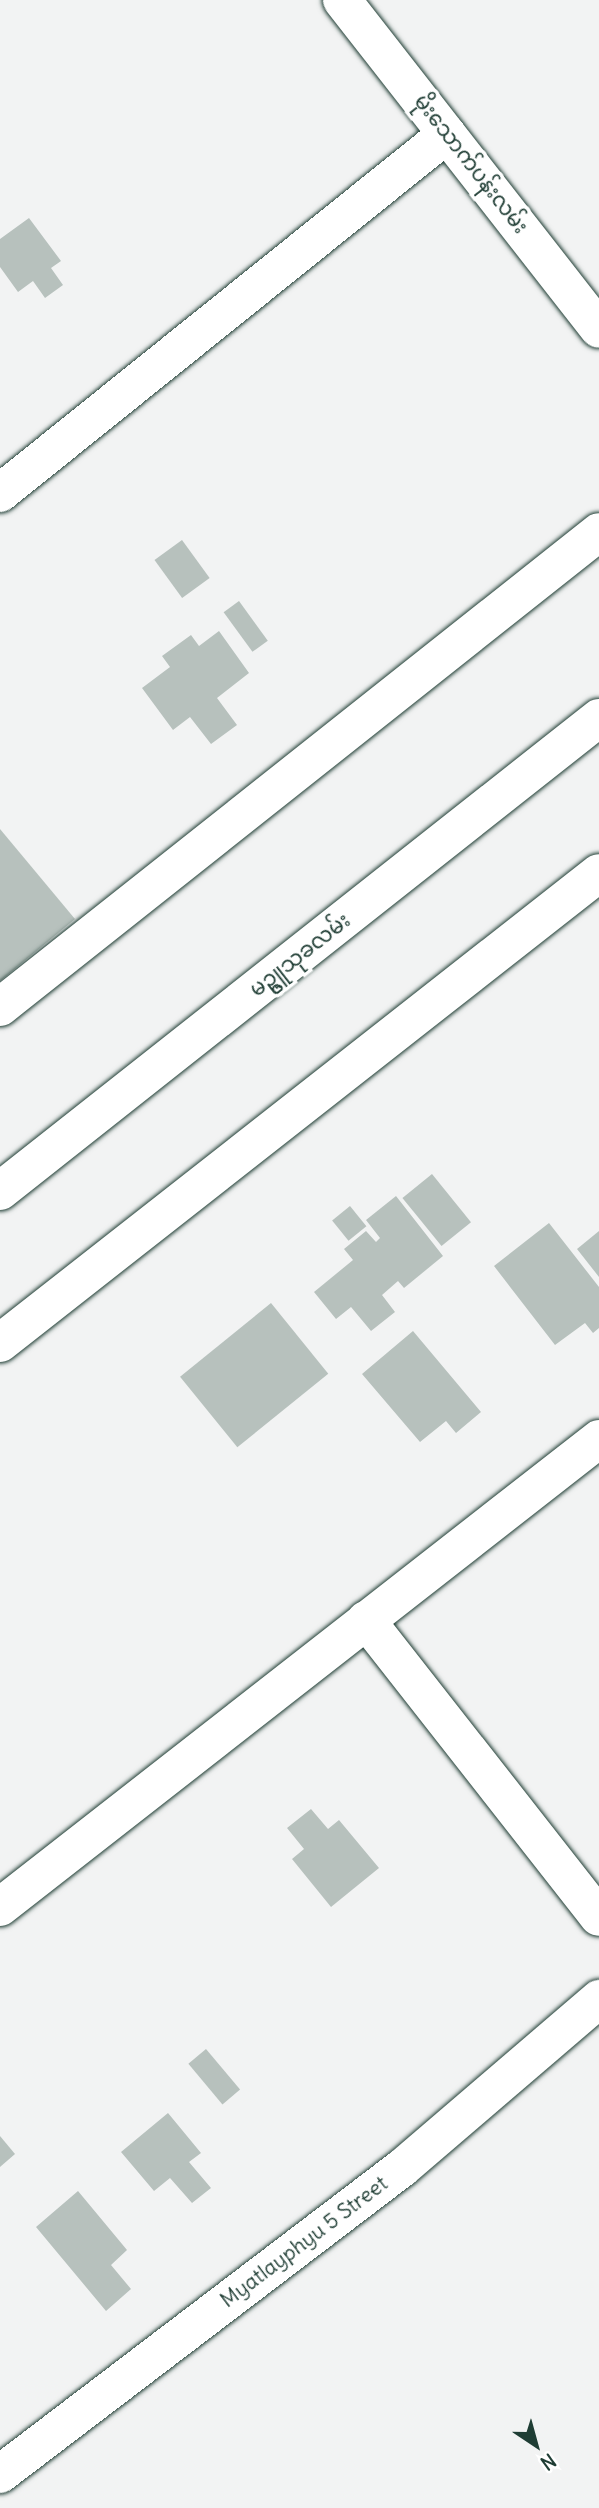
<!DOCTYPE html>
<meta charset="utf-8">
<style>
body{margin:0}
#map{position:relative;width:599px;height:2508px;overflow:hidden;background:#f2f3f3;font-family:Delius,"Noto Sans Myanmar",sans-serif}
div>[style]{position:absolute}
.building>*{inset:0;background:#b7c1bd;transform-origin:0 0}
.roads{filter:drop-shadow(0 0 2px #1f3d34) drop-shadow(0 0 2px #1f3d34)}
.minor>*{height:38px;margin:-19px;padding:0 19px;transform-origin:19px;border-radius:19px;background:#fff}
span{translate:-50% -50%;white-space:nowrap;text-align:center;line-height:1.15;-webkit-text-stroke:7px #fff;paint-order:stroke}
.street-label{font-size:21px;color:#1f3d34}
.north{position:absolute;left:501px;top:2410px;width:70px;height:70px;-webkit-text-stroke:5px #fff;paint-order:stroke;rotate:144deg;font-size:19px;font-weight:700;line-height:28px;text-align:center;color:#1f3d34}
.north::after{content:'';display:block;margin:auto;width:24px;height:32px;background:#1f3d34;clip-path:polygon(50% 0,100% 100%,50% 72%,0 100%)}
</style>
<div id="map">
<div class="building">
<div style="clip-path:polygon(29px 218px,61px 261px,51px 268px,63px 285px,45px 298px,33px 281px,18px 292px,0 267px,0 239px)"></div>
<div style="left:182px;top:540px;width:47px;height:34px;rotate:54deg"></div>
<div style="left:239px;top:601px;width:49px;height:19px;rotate:54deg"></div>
<div style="clip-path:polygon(219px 631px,249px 673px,217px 698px,237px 725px,211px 744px,190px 717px,173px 730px,142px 688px,170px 667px,162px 656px,191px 635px,199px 646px)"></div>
<div style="clip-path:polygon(0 829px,75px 919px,0 981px)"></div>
<div style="left:432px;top:1174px;width:62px;height:38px;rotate:51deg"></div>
<div style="clip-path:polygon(396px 1196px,443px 1256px,404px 1288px,398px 1281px,382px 1295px,395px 1312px,371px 1331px,351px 1307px,336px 1319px,314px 1292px,353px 1260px,344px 1249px,366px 1231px,376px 1242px,380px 1238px,366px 1220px)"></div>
<div style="left:350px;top:1206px;width:26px;height:23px;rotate:51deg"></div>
<div style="clip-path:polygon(549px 1223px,599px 1287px,599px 1328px,593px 1333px,585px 1323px,555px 1345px,494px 1266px)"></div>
<div style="clip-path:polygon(599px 1231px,599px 1277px,577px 1249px)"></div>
<div style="left:271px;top:1303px;width:91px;height:117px;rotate:51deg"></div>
<div style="clip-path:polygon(413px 1331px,481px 1412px,456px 1433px,446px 1421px,420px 1442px,362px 1374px)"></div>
<div style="clip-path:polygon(311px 1809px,328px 1829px,339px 1820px,379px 1868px,331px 1907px,292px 1859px,304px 1849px,287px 1828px)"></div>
<div style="left:206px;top:2049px;width:53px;height:23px;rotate:50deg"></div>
<div style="clip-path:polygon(168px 2113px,201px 2153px,189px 2162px,211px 2188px,192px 2203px,170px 2178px,154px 2191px,121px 2152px)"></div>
<div style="clip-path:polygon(0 2136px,15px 2154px,0 2167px)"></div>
<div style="clip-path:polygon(78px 2191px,127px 2250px,111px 2265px,131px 2289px,106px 2311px,36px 2227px)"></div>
</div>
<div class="roads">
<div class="minor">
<div style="left:342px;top:0;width:417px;rotate:52deg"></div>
<div style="left:0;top:493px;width:573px;rotate:-38.77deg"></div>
<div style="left:0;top:1007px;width:764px;rotate:-38.41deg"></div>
<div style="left:0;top:1191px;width:763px;rotate:-38.3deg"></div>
<div style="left:0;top:1343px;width:761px;rotate:-38.12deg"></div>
<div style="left:366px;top:1620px;width:377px;rotate:51.9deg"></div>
<div style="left:0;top:1907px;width:760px;rotate:-38deg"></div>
<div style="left:0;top:2474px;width:505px;rotate:-37.28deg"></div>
<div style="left:402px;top:2168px;width:260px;rotate:-40.6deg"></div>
</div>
</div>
<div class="street-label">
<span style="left:471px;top:164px;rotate:52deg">မိုးသောက်ပန်းလမ်း</span>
<span style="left:300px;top:955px;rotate:-38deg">မဥ္ဇူသုခလမ်း</span>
<span style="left:304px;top:2242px;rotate:-37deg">Myatlayphyu 5 Street</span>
</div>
<div class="north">N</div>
</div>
